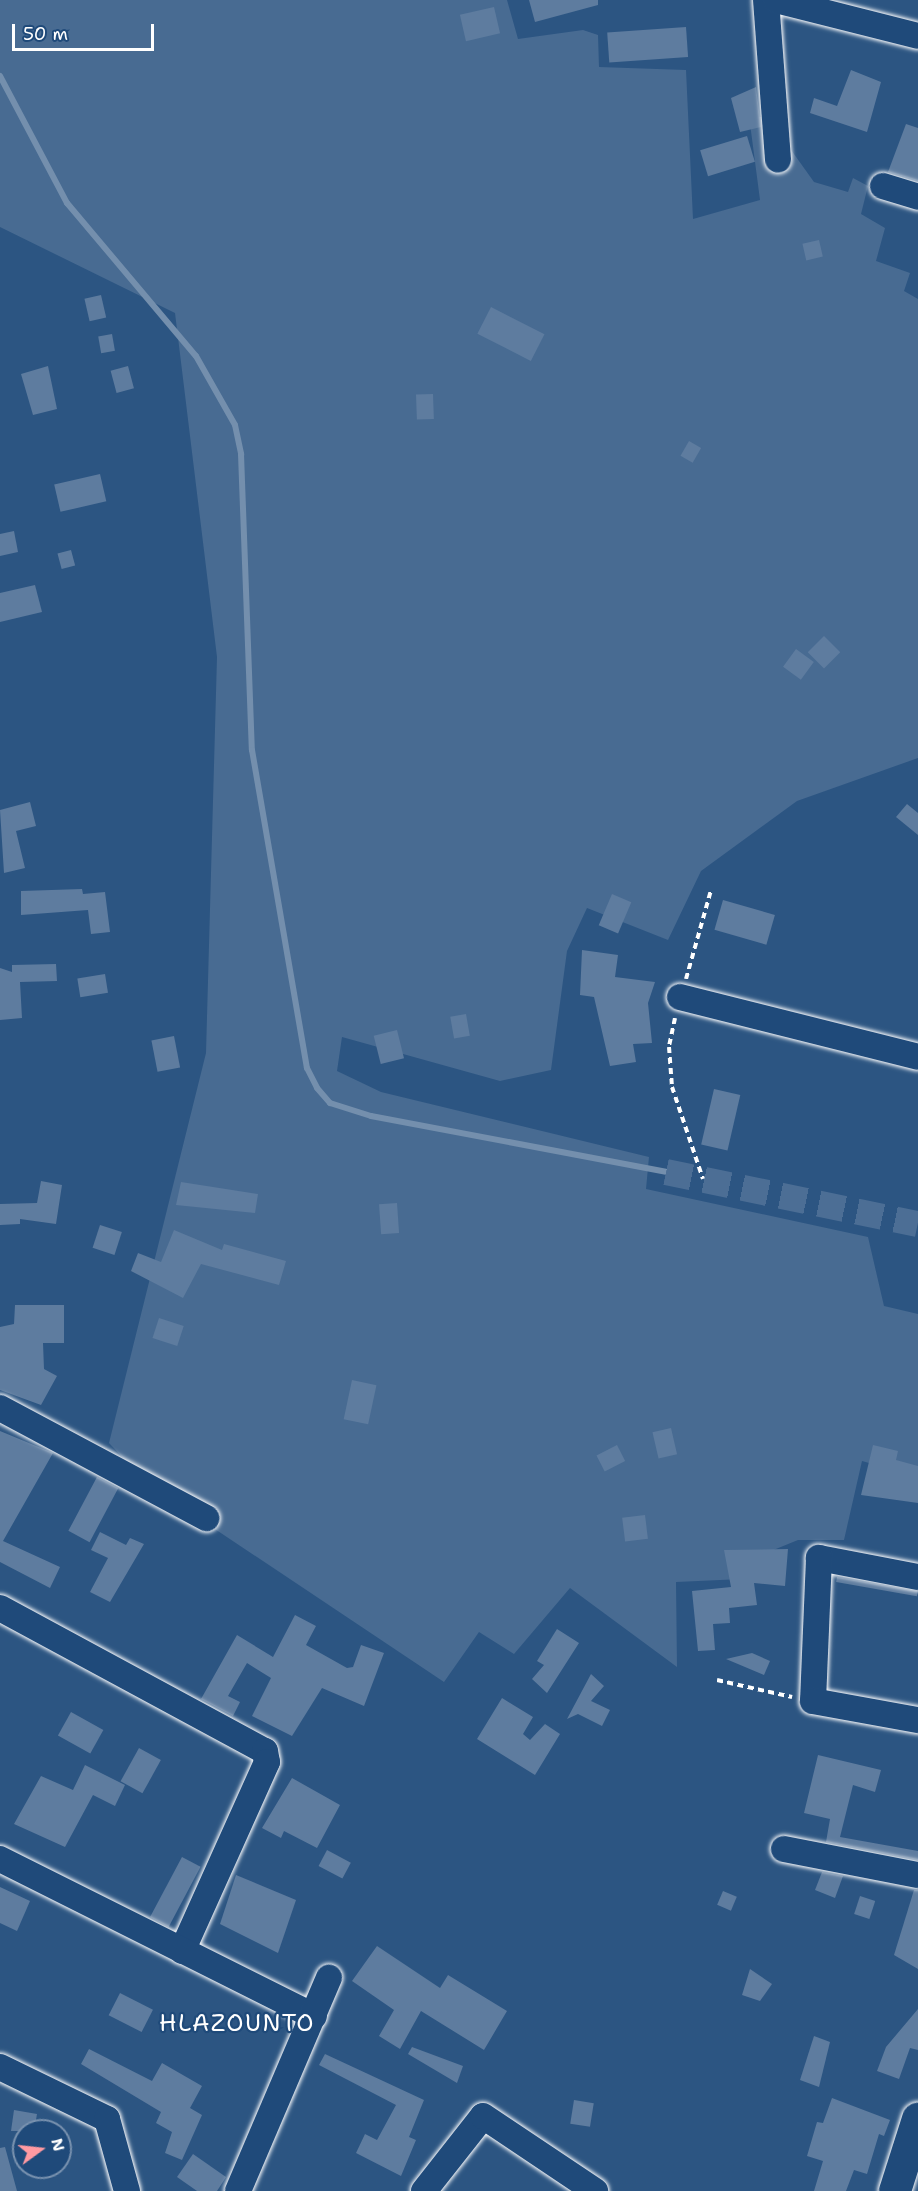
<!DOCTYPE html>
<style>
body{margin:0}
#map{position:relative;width:918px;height:2191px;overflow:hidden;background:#2c5582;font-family:"Shantell Sans",sans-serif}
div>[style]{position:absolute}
.green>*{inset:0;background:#486b92}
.stream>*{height:6px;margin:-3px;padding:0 3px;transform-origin:3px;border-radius:3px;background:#748fad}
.building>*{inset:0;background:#5e7c9f;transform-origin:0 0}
.minor-tunnel>*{height:26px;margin-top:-13px;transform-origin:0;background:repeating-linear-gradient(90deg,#4c6e95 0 26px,transparent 0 39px)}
.path>*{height:4px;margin-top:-2px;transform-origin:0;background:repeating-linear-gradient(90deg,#fff 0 6px,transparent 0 10.5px)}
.roads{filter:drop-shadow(0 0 2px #fff) drop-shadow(0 0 2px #fff)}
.minor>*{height:26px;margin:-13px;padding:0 13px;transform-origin:13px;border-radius:13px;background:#1f4a7a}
.major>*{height:32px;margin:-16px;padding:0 16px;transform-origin:16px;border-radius:16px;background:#1f4a7a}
span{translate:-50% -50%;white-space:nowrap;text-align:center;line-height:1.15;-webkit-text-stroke:4.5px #1f4a7a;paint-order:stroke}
.neighbourhood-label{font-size:24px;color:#fff;letter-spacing:1.5px}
.north{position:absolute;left:12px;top:2119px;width:60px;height:60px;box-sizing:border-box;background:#1f4a7a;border:2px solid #7992af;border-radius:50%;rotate:75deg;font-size:16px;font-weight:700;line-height:24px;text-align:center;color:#fff}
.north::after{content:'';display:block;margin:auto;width:21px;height:27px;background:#ff9aa2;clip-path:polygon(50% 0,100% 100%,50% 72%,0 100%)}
.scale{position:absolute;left:12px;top:24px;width:142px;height:27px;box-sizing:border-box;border:3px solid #fff;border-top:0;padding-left:8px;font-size:18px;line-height:21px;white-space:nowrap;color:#fff;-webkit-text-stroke:4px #1f4a7a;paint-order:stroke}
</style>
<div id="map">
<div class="green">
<div style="clip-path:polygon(0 0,507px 0,518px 39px,583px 30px,598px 35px,599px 67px,686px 70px,693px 219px,760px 200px,749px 116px,783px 119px,789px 147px,814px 182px,848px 192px,853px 178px,868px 186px,861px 214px,885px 228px,876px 261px,910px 273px,904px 291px,918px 299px,918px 758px,797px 801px,701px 871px,668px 940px,587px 908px,567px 951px,551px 1070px,500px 1081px,342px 1037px,337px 1071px,381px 1092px,649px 1157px,646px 1189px,868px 1237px,884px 1306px,918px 1314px,918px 1477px,862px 1461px,844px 1540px,798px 1540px,771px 1551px,766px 1578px,676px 1582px,677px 1667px,570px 1588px,514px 1654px,479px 1632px,444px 1682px,149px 1485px,109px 1443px,206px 1053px,217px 657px,175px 313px,0 227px)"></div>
</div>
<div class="stream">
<div style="left:0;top:76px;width:144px;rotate:62.2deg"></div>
<div style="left:67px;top:203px;width:200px;rotate:49.9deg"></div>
<div style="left:196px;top:356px;width:79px;rotate:60.5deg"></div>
<div style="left:235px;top:425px;width:30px;rotate:78deg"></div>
<div style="left:241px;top:454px;width:296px;rotate:87.9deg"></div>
<div style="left:252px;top:750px;width:323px;rotate:80.2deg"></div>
<div style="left:307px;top:1068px;width:22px;rotate:63deg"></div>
<div style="left:317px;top:1088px;width:20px;rotate:49deg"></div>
<div style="left:330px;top:1103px;width:43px;rotate:17.6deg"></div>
<div style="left:371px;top:1116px;width:300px;rotate:10.7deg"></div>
</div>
<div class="building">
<div style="clip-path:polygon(529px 0,598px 0,598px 5px,535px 22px)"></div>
<div style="left:494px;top:7px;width:27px;height:35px;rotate:77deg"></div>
<div style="left:686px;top:27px;width:30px;height:79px;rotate:86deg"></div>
<div style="clip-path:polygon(851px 70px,881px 82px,867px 132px,810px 113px,814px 98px,837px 106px)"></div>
<div style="clip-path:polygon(756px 87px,761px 127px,740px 132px,731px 98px)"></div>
<div style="clip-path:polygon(906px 124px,918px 128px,918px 181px,888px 172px)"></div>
<div style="left:747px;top:136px;width:27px;height:49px;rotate:73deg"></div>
<div style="left:819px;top:240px;width:17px;height:17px;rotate:77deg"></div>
<div style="left:101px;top:295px;width:23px;height:17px;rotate:77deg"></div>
<div style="left:491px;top:307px;width:60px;height:30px;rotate:27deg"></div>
<div style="left:112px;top:334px;width:17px;height:14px;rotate:80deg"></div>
<div style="clip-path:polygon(48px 366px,57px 409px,33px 415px,21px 374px)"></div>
<div style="left:128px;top:366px;width:23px;height:18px;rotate:75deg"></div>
<div style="left:433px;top:394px;width:25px;height:17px;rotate:88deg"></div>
<div style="left:689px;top:441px;width:14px;height:17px;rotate:30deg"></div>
<div style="left:100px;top:474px;width:28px;height:47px;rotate:77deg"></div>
<div style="clip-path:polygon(14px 531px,18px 552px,0 556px,0 534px)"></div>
<div style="left:71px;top:550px;width:16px;height:14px;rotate:75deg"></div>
<div style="clip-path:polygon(35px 585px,42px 612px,0 622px,0 593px)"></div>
<div style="left:824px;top:636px;width:23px;height:23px;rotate:45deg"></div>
<div style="left:796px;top:649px;width:22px;height:22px;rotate:36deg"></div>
<div style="clip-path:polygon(30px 802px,36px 826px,16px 831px,25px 868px,4px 873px,0 810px)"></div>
<div style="clip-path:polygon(907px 804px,918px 813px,918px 835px,896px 817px)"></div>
<div style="clip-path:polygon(82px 889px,83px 894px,105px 892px,110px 932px,91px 934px,88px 910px,21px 915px,21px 891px)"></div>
<div style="left:612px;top:894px;width:21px;height:34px;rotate:23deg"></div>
<div style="left:723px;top:900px;width:54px;height:31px;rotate:16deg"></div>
<div style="clip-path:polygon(582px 950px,618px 955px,615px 977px,655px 982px,648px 1003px,652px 1043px,633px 1044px,636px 1062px,610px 1066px,594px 997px,580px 995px)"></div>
<div style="clip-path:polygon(56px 964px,57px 981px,20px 982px,22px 1018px,0 1020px,0 968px,12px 972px,12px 965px)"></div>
<div style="left:105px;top:974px;width:19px;height:28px;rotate:81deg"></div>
<div style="left:466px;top:1014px;width:22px;height:16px;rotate:80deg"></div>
<div style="left:397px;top:1030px;width:29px;height:24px;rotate:76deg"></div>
<div style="left:174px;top:1036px;width:32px;height:23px;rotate:79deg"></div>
<div style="left:714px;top:1089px;width:27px;height:57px;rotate:13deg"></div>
<div style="clip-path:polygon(41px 1181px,62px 1185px,56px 1224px,20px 1219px,20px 1224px,0 1225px,0 1204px,37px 1203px)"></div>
<div style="clip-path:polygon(181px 1182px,258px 1194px,255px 1213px,176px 1205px)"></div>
<div style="left:397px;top:1203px;width:30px;height:18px;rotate:86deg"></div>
<div style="left:100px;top:1225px;width:23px;height:24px;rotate:18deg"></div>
<div style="clip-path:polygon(174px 1230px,222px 1250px,224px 1244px,286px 1261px,279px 1285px,201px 1264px,183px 1298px,131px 1271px,138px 1253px,161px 1262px)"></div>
<div style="clip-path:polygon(15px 1305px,64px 1305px,64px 1343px,43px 1343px,44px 1369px,57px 1376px,41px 1405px,0 1390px,0 1327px,14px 1324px)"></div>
<div style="left:159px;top:1318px;width:26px;height:21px;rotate:18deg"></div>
<div style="left:352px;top:1380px;width:25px;height:40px;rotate:12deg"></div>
<div style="left:671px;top:1428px;width:27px;height:19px;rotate:77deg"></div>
<div style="clip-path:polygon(0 1431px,53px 1453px,3px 1541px,60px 1567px,50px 1588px,0 1562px)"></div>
<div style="left:617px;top:1445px;width:18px;height:23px;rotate:63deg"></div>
<div style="clip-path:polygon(873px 1445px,898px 1451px,896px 1460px,918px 1466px,918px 1503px,861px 1495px)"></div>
<div style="left:97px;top:1477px;width:24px;height:61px;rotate:28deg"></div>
<div style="left:645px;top:1515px;width:24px;height:23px;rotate:83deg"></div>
<div style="clip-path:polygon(100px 1532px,126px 1545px,130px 1538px,144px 1544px,110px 1602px,90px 1592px,108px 1558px,91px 1550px)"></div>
<div style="clip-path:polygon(788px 1549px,785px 1586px,754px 1583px,757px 1605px,729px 1608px,730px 1623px,713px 1624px,715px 1650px,698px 1651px,692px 1591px,731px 1587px,724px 1550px)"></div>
<div style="left:837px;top:1577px;width:82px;height:5px;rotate:10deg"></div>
<div style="clip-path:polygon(295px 1615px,316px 1626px,306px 1645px,347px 1668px,353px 1667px,361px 1645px,384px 1653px,364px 1706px,322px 1688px,292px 1736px,252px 1716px,271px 1678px,247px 1663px,228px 1696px,240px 1702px,233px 1716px,201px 1699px,237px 1635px,273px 1657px)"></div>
<div style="clip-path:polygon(557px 1629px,579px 1643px,547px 1693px,532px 1679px,544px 1665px,537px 1661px)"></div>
<div style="clip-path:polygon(752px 1653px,770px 1661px,764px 1675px,726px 1659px)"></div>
<div style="clip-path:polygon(591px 1674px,604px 1686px,591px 1701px,610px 1710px,602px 1726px,578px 1714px,567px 1719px)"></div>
<div style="clip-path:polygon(502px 1698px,533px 1717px,523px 1734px,530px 1740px,545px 1724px,560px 1734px,535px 1775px,477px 1739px)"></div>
<div style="left:71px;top:1712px;width:37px;height:27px;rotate:29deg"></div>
<div style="left:139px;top:1748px;width:25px;height:38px;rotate:29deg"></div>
<div style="clip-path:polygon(818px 1755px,881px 1770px,875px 1792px,853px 1785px,840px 1837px,918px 1851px,918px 1860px,826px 1842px,830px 1819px,804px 1813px)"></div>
<div style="clip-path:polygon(85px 1765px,125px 1785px,115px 1806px,93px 1795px,65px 1847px,14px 1824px,41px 1776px,73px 1790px)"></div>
<div style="clip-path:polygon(292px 1778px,340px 1805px,317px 1848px,284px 1831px,281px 1838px,262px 1828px)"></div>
<div style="left:327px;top:1850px;width:27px;height:18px;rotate:28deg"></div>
<div style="left:182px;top:1857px;width:21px;height:68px;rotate:28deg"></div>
<div style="clip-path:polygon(822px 1872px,843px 1876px,835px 1898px,815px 1890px)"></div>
<div style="clip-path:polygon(236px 1875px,296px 1900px,278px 1953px,220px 1924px)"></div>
<div style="clip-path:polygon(0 1887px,30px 1901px,17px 1931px,0 1923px)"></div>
<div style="clip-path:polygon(914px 1890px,918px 1890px,918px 1969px,894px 1955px)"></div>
<div style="left:723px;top:1891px;width:15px;height:15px;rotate:23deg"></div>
<div style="left:860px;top:1896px;width:16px;height:19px;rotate:18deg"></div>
<div style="clip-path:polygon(377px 1946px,440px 1988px,448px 1975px,507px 2011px,484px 2050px,421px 2011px,400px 2049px,379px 2036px,394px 2010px,352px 1981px)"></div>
<div style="clip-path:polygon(750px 1969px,772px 1984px,760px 2001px,742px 1995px)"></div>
<div style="left:120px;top:1993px;width:37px;height:25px;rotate:27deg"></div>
<div style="clip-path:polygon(918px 2009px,918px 2050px,910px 2048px,899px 2079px,877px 2071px,886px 2047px)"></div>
<div style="clip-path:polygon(814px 2036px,830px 2042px,819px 2087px,800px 2080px)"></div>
<div style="clip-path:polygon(412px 2047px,463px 2066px,457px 2083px,408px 2054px)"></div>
<div style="clip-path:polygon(89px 2049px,152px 2081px,162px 2063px,202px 2086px,190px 2108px,202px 2115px,182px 2160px,165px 2153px,172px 2132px,156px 2123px,161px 2112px,81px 2064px)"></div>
<div style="clip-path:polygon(325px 2054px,424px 2100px,409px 2137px,416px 2140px,401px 2176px,356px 2153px,365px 2134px,377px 2140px,396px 2105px,319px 2065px)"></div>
<div style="clip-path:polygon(832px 2098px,890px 2120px,884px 2136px,879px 2134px,867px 2174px,854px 2170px,846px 2191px,814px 2191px,823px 2161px,807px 2156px,817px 2122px,823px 2123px)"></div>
<div style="left:574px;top:2100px;width:20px;height:24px;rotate:9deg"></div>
<div style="clip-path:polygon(14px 2110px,37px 2114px,34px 2131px,11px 2131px)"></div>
<div style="clip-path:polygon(5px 2147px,17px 2191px,0 2191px,0 2148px)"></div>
<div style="clip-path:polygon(193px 2154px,226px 2177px,217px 2191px,197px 2191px,177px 2177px)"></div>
</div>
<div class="minor-tunnel">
<div style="left:666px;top:1172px;width:257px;rotate:11.7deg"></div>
</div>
<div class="path">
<div style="left:686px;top:979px;width:92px;rotate:-74.3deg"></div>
<div style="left:675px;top:1018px;width:30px;rotate:102deg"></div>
<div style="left:669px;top:1047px;width:40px;rotate:85.7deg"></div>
<div style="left:672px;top:1087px;width:97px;rotate:71.4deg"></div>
<div style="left:717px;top:1680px;width:77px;rotate:12.8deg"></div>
</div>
<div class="roads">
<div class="minor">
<div style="left:766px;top:0;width:160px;rotate:85.7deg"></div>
<div style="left:776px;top:0;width:146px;rotate:14.2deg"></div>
<div style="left:883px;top:186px;width:37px;rotate:17deg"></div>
<div style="left:680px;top:997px;width:245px;rotate:14.1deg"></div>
<div style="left:0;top:1408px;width:234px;rotate:28.1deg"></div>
<div style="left:918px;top:1577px;width:101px;rotate:-169.1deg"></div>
<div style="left:819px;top:1558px;width:143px;rotate:92.4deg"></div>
<div style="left:813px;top:1701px;width:107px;rotate:10.3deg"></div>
<div style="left:0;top:1608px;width:301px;rotate:28.4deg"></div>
<div style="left:265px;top:1751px;width:11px;rotate:80deg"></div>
<div style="left:267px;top:1762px;width:207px;rotate:114.2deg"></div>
<div style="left:784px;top:1849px;width:136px;rotate:11deg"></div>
<div style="left:0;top:1859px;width:351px;rotate:26.6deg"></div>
<div style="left:0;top:2067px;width:119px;rotate:25.9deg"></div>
<div style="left:107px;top:2119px;width:75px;rotate:74.5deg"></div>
<div style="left:238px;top:2191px;width:232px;rotate:-66.9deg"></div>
<div style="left:424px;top:2191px;width:95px;rotate:-51.8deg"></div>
<div style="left:483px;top:2116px;width:135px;rotate:33.8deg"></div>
</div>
<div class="major">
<div style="left:895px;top:2191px;width:76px;rotate:-72.3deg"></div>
</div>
</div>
<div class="neighbourhood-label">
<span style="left:237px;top:2024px">HLAZOUNTO</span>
</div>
<div class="north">N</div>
<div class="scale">50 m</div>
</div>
